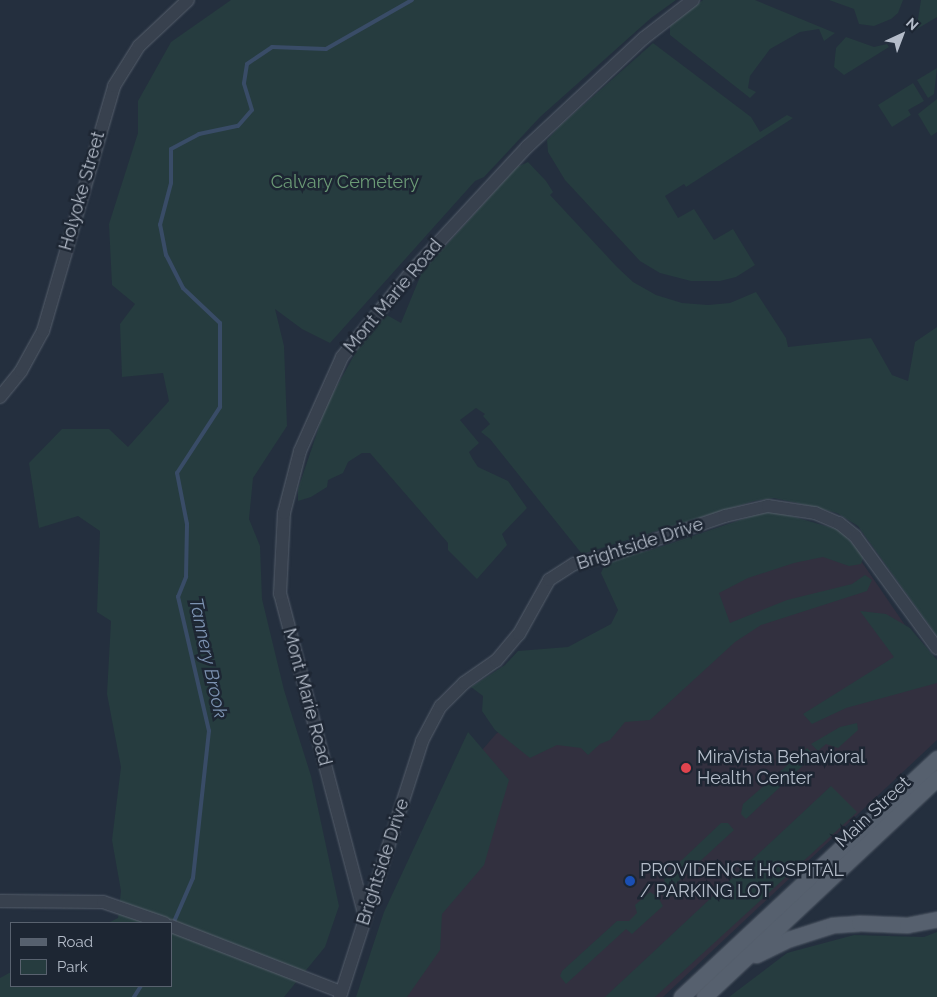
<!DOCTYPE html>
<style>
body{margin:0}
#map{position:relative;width:937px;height:997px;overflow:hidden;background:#242f3e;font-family:Raleway,sans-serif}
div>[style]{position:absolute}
.medical>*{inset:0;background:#32303f}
.green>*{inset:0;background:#263c3f}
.stream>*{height:4px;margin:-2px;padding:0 2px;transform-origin:2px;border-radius:2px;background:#394c67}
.roads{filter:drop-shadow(0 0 1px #565f6c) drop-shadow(0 0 1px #565f6c)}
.minor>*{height:12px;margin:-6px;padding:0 6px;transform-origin:6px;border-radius:6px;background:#38414e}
.major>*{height:15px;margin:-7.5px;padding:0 7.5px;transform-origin:7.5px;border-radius:7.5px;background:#56606e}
.dots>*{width:14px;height:14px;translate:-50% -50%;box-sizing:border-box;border:2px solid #1d2633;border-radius:50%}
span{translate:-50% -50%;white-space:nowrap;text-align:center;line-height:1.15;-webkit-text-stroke:5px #1d2633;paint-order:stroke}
.park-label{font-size:18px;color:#6b9a76}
.street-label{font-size:18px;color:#b4bcc9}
.poi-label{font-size:18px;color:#b4bcc9}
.left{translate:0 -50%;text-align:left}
.water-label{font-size:19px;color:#7c92b1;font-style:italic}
.legend{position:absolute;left:10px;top:922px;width:162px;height:65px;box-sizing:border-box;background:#1d2633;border:1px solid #59626f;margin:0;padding:6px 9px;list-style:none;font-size:15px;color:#b4bcc9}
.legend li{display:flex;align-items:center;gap:10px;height:25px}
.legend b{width:25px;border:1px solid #59626f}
.north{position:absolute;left:877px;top:10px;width:50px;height:50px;-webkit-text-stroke:4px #1d2633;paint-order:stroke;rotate:43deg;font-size:14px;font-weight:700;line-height:20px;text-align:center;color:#b4bcc9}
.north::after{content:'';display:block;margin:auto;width:18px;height:22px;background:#b4bcc9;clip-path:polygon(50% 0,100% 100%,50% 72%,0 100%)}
</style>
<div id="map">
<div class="medical">
<div style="clip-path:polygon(855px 552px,937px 672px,937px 740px,663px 997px,382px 997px,442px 796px,496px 734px,709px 555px)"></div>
</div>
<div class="green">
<div style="clip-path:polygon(231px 0,676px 0,651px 18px,540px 117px,484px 177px,475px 181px,330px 343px,302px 329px,275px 309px,284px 346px,287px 426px,253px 478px,249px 519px,260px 546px,262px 599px,284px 690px,311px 776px,339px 906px,325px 947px,284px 997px,0 997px,0 978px,11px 972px,11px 986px,171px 986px,171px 923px,108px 923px,118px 918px,121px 891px,112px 840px,121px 767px,107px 694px,111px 621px,97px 612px,100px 531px,78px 516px,39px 528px,29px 463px,62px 429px,109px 429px,128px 447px,169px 401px,163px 373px,122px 377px,120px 324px,135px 304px,112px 285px,109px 224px,138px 133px,138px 101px,171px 42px)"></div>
<div style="clip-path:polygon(703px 0,755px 0,835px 33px,824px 41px,819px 29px,800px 32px,770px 49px,750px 76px,748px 88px,756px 92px,750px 98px,670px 35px,670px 26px)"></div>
<div style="clip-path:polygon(829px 0,903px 0,898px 13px,891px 19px,874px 26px,859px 24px,854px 9px)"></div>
<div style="clip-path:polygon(921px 0,937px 0,937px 17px,912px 32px,910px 29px,918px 19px)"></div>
<div style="clip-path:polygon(846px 37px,874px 47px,887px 44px,889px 47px,844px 75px,834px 67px,836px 48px)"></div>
<div style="clip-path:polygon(653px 43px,751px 117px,760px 132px,787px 115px,793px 118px,686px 187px,684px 184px,665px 196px,678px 218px,694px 209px,714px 240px,733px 229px,755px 265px,736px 277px,720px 281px,691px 281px,660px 273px,640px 261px,565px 180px,548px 152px,547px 140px,561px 125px)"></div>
<div style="clip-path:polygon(937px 68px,934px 94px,928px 98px,917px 80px)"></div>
<div style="clip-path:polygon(913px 83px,924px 101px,908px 110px,911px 115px,892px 127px,878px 105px)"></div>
<div style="clip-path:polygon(937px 99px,937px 132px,931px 136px,918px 114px)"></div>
<div style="clip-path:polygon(528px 162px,546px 181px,553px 192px,550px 195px,617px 267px,633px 282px,656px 295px,682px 303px,708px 305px,730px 303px,756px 292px,786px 338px,788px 347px,871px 338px,892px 375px,908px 381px,915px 342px,937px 327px,937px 636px,858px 526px,837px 513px,802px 504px,774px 498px,754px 501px,582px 554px,490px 439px,481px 432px,490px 424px,483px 416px,485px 414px,476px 408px,460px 420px,479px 443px,469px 452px,472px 458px,478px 467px,508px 481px,527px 508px,502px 534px,507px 545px,477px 579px,448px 550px,448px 543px,370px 453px,362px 453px,348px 462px,343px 473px,328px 480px,327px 487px,311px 497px,298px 501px,298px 489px,326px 406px,363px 339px,385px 314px,401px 323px,422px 272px,517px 167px)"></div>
<div style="clip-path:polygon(770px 510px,840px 530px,864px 556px,861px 564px,849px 566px,823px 557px,794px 563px,748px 578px,719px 593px,730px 623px,787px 600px,852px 584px,865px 575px,872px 580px,867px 591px,761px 625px,735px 642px,650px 720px,625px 722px,610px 740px,600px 744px,588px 755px,581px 748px,557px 745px,530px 758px,495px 730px,482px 711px,483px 696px,471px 687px,505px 665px,518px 651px,568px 647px,611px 624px,618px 610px,601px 573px,607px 560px,651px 550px)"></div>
<div style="clip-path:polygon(860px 611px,886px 614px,910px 628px,937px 660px,937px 683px,846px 708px,812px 724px,803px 714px,894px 657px)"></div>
<div style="clip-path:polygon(857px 723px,858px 730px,838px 748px,826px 744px,818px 751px,811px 744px,840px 727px)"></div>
<div style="clip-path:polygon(468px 732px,509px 780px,484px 865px,442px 914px,440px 950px,407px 997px,356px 997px,384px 912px)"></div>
<div style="clip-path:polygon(807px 748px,814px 755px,746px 819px,741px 814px,743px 804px)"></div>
<div style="clip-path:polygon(831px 786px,857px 812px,655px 997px,605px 997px)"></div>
<div style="clip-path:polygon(721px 823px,728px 823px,734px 830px,671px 888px,675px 893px,673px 896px,664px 897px,661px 890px,665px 886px,664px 877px)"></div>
<div style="clip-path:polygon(650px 892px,658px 897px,663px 906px,632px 934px,626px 929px,566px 984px,560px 976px,562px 971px,617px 921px,629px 921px,637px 913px,635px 905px)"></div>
<div style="clip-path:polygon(937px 932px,937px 997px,729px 997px,787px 953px,854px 935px,924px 937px)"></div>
</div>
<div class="stream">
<div style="left:173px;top:924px;width:50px;rotate:-66.5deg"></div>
<div style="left:193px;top:878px;width:148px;rotate:-83.8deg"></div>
<div style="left:209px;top:731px;width:138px;rotate:-103deg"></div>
<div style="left:178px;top:597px;width:22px;rotate:-68deg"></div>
<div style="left:186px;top:577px;width:53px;rotate:-88.9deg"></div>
<div style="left:187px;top:524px;width:52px;rotate:-101.1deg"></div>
<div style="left:177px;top:473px;width:79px;rotate:-56.9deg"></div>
<div style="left:220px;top:407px;width:84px;rotate:-90deg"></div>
<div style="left:220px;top:323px;width:51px;rotate:-136.6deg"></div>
<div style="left:183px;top:288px;width:37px;rotate:-117deg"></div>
<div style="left:166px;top:255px;width:31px;rotate:-101deg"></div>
<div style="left:160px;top:225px;width:43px;rotate:-75.3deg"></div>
<div style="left:171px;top:183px;width:34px;rotate:-90deg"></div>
<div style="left:171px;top:149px;width:32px;rotate:-28deg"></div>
<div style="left:199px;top:134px;width:40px;rotate:-12deg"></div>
<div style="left:238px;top:126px;width:21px;rotate:-49deg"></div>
<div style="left:252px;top:110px;width:28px;rotate:-107deg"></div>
<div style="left:244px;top:83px;width:19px;rotate:-81deg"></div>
<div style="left:247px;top:64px;width:30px;rotate:-34deg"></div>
<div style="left:272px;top:47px;width:54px;rotate:2.1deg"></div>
<div style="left:326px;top:49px;width:99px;rotate:-29.7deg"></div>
<div style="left:134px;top:997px;width:13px;rotate:-58deg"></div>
</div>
<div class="roads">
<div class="minor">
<div style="left:0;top:397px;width:33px;rotate:-51deg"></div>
<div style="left:21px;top:371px;width:46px;rotate:-61.2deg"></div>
<div style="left:43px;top:331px;width:255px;rotate:-73.8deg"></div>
<div style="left:114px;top:86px;width:47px;rotate:-58deg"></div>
<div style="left:139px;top:46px;width:67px;rotate:-43.2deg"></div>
<div style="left:0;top:901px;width:103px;rotate:0.6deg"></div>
<div style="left:103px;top:902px;width:65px;rotate:19deg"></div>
<div style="left:365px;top:917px;width:334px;rotate:-104.7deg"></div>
<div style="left:280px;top:594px;width:81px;rotate:-87.2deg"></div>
<div style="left:284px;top:513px;width:64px;rotate:-75.5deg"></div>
<div style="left:300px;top:451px;width:103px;rotate:-65.9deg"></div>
<div style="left:342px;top:357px;width:112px;rotate:-50.8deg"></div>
<div style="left:413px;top:270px;width:168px;rotate:-47.2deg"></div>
<div style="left:527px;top:147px;width:160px;rotate:-43deg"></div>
<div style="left:644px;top:38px;width:62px;rotate:-37.8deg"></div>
<div style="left:171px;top:926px;width:182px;rotate:21.2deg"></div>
<div style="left:340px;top:997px;width:269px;rotate:-72.2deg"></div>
<div style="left:422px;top:741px;width:40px;rotate:-62deg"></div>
<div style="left:441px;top:706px;width:33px;rotate:-45deg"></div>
<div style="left:464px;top:683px;width:39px;rotate:-35deg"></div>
<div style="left:496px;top:661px;width:35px;rotate:-50deg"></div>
<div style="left:519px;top:634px;width:62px;rotate:-60.9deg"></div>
<div style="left:549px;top:580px;width:30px;rotate:-33deg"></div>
<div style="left:574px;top:564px;width:35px;rotate:-13deg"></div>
<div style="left:608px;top:556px;width:124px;rotate:-18.9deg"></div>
<div style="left:725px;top:516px;width:44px;rotate:-13.1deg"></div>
<div style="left:768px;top:506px;width:48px;rotate:8.5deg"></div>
<div style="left:815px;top:513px;width:26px;rotate:23deg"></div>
<div style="left:839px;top:523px;width:21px;rotate:39deg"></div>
<div style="left:855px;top:536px;width:139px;rotate:53.8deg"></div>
</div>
<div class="major">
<div style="left:756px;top:955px;width:37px;rotate:-26deg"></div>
<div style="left:789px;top:939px;width:46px;rotate:-17.7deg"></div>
<div style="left:833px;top:925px;width:26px;rotate:-4deg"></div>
<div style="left:859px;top:923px;width:48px;rotate:2.4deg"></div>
<div style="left:907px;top:925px;width:31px;rotate:-11deg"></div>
<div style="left:681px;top:997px;width:350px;rotate:-43deg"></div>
<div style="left:704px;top:997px;width:320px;rotate:-43.2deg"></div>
</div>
</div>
<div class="dots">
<div style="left:686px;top:768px;background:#e0444e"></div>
<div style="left:630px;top:881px;background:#1a4fb4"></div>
</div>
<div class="park-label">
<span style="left:345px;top:182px">Calvary Cemetery</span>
</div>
<div class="street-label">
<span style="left:82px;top:191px;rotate:-74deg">Holyoke Street</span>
<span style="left:393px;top:296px;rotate:-50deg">Mont Marie Road</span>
<span style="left:640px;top:544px;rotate:-18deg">Brightside Drive</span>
<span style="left:307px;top:697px;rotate:75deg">Mont Marie Road</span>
<span style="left:873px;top:812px;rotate:-43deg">Main Street</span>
<span style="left:383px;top:862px;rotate:-72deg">Brightside Drive</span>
</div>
<div class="poi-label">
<span class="left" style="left:697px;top:768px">MiraVista Behavioral<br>Health Center</span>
<span class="left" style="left:640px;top:881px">PROVIDENCE HOSPITAL<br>/ PARKING LOT</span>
</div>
<div class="water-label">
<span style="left:208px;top:658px;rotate:78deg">Tannery Brook</span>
</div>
<ul class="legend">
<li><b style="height:6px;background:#56606e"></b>Road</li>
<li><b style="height:14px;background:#263c3f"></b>Park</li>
</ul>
<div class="north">N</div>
</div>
